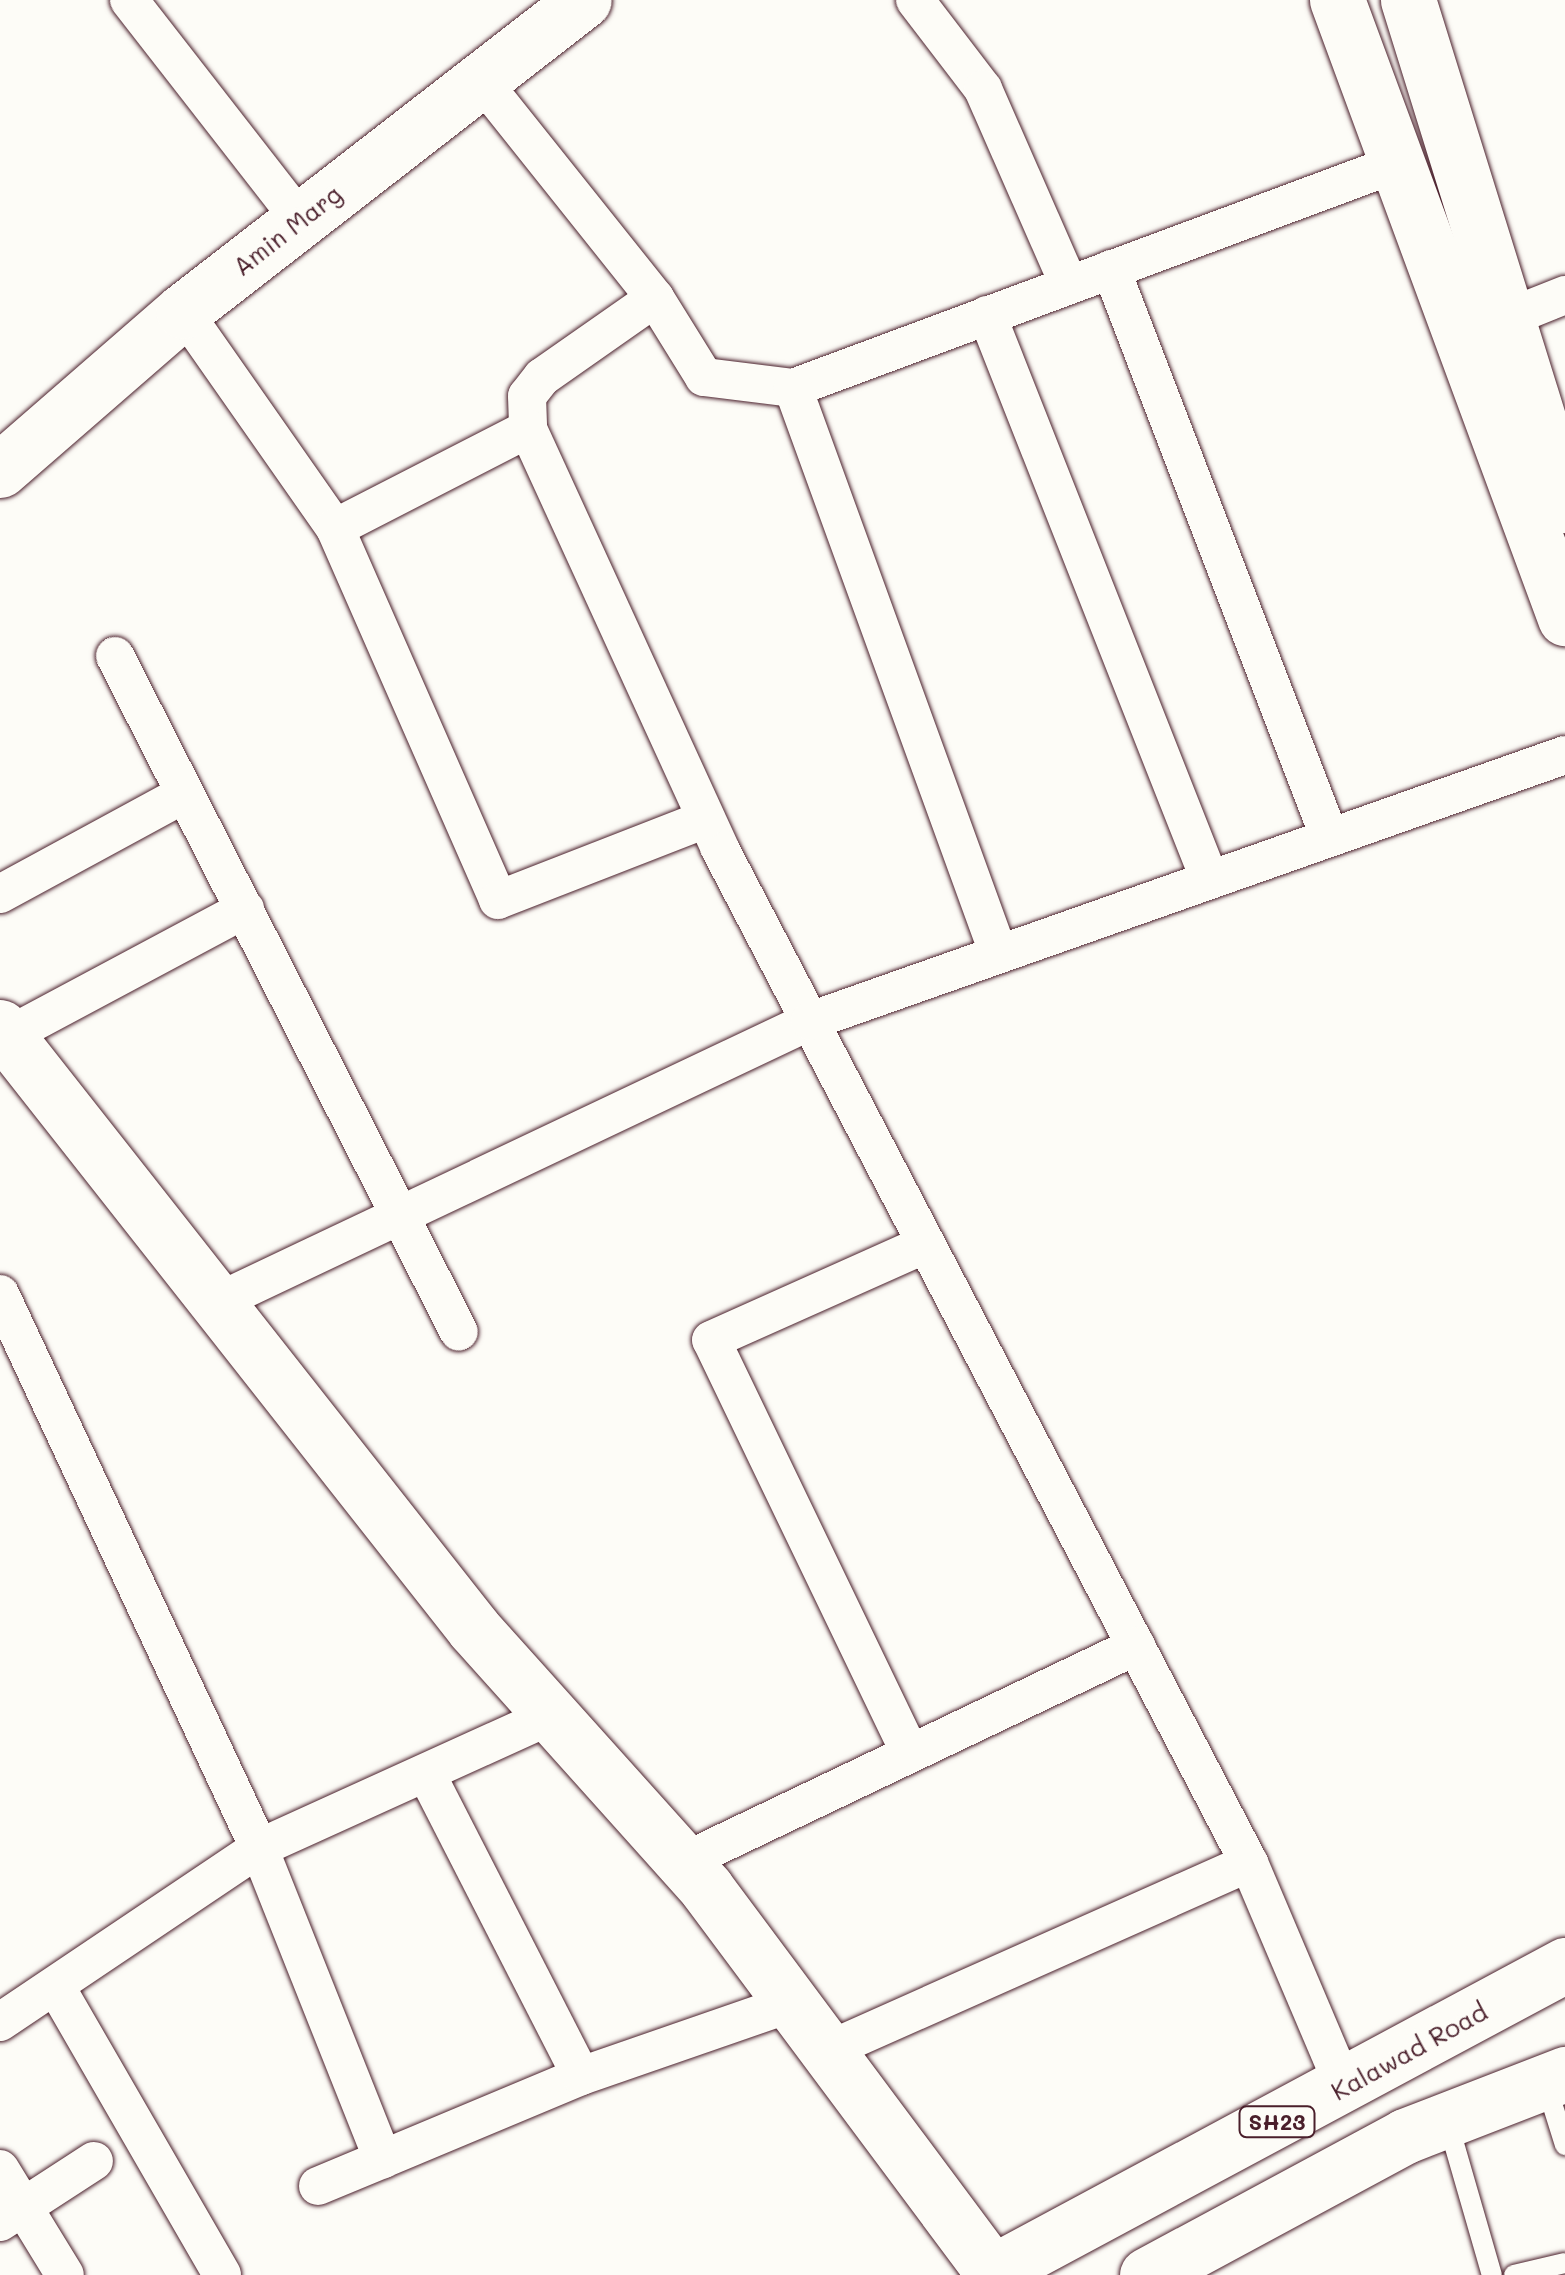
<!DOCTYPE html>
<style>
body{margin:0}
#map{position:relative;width:1565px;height:2275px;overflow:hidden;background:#fdfcf7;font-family:Mali,sans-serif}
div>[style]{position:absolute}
.roads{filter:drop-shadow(0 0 2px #4a1f2b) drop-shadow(0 0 2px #4a1f2b)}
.lane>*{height:20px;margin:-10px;padding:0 10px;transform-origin:10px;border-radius:10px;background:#fdfcf7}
.street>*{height:38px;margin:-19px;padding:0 19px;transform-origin:19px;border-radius:19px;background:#fdfcf7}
.secondary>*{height:55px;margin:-27.5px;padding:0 27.5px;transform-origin:27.5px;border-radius:27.5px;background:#fdfcf7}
.primary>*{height:55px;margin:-27.5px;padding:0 27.5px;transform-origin:27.5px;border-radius:27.5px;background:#fdfcf7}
span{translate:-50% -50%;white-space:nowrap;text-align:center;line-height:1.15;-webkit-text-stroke:9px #fdfcf7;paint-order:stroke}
.shield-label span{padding:2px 8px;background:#fdfcf7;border:2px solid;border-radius:8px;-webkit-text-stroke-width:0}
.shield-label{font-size:22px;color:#4a1f2b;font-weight:700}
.street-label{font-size:25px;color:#4a1f2b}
</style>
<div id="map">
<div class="roads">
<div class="lane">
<div style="left:1546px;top:2084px;width:64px;rotate:72.7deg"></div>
<div style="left:1448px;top:2123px;width:158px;rotate:73.9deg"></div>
<div style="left:1514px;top:2275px;width:52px;rotate:-13.2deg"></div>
</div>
<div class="street">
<div style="left:129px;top:0;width:279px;rotate:52.1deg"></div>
<div style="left:915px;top:0;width:112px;rotate:52.6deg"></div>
<div style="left:983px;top:89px;width:214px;rotate:66.3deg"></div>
<div style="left:481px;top:80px;width:279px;rotate:51.4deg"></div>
<div style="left:655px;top:298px;width:138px;rotate:145deg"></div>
<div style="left:542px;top:377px;width:24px;rotate:128deg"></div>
<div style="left:527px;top:396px;width:33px;rotate:88deg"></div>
<div style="left:528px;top:429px;width:460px;rotate:65.4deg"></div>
<div style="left:719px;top:847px;width:1146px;rotate:62.45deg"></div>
<div style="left:1249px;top:1863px;width:243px;rotate:67deg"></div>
<div style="left:1111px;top:269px;width:607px;rotate:68.97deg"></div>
<div style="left:655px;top:298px;width:93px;rotate:58.2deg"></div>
<div style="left:704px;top:377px;width:90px;rotate:7deg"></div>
<div style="left:793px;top:388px;width:628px;rotate:-20.4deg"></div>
<div style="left:183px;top:311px;width:265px;rotate:55deg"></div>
<div style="left:335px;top:528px;width:406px;rotate:66.3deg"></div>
<div style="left:498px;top:900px;width:223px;rotate:-21.3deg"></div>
<div style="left:987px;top:315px;width:605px;rotate:68.48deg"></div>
<div style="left:1510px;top:317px;width:59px;rotate:-21.8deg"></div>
<div style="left:793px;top:388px;width:600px;rotate:70.03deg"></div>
<div style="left:335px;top:528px;width:217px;rotate:-27.2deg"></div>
<div style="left:115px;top:656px;width:758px;rotate:63.03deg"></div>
<div style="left:0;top:894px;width:209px;rotate:-28.5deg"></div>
<div style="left:0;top:1040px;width:278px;rotate:-28.1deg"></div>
<div style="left:0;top:1294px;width:612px;rotate:64.94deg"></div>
<div style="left:259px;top:1848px;width:335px;rotate:68.3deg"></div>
<div style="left:383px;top:2159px;width:215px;rotate:-22.7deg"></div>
<div style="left:581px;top:2076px;width:220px;rotate:-19.1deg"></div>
<div style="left:217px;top:1302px;width:656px;rotate:-25.35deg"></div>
<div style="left:810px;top:1021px;width:800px;rotate:-19.41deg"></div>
<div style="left:910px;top:1753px;width:458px;rotate:-115.7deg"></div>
<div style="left:711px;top:1340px;width:235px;rotate:-24.1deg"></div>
<div style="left:426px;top:1773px;width:340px;rotate:62.9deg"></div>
<div style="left:683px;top:1862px;width:502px;rotate:-25.49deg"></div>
<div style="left:56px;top:1987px;width:332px;rotate:60deg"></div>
<div style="left:0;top:2022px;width:312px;rotate:-33.9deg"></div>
<div style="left:259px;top:1848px;width:322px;rotate:-24.4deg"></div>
<div style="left:824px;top:2052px;width:465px;rotate:-24deg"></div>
<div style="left:0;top:2169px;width:124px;rotate:58.5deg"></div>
<div style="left:318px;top:2186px;width:70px;rotate:-22.6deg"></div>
<div style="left:0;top:2222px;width:112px;rotate:-33deg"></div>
</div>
<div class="secondary">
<div style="left:1337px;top:0;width:659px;rotate:69.75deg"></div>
<div style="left:1408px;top:0;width:529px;rotate:72.73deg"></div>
<div style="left:0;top:470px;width:242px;rotate:-41deg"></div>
<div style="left:183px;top:311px;width:507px;rotate:-37.8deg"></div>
<div style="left:0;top:1027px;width:766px;rotate:51.78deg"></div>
<div style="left:474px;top:1629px;width:348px;rotate:48.1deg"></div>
<div style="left:706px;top:1888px;width:479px;rotate:53.3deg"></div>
</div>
<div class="primary">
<div style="left:987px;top:2275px;width:656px;rotate:-28.21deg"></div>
<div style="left:1147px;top:2275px;width:293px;rotate:-28.3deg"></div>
<div style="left:1405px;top:2136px;width:172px;rotate:-21.2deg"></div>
</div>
</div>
<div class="shield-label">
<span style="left:1277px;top:2122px">SH23</span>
</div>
<div class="street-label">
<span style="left:287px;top:230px;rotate:-38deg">Amin Marg</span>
<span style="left:1409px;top:2051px;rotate:-29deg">Kalawad Road</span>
</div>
</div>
